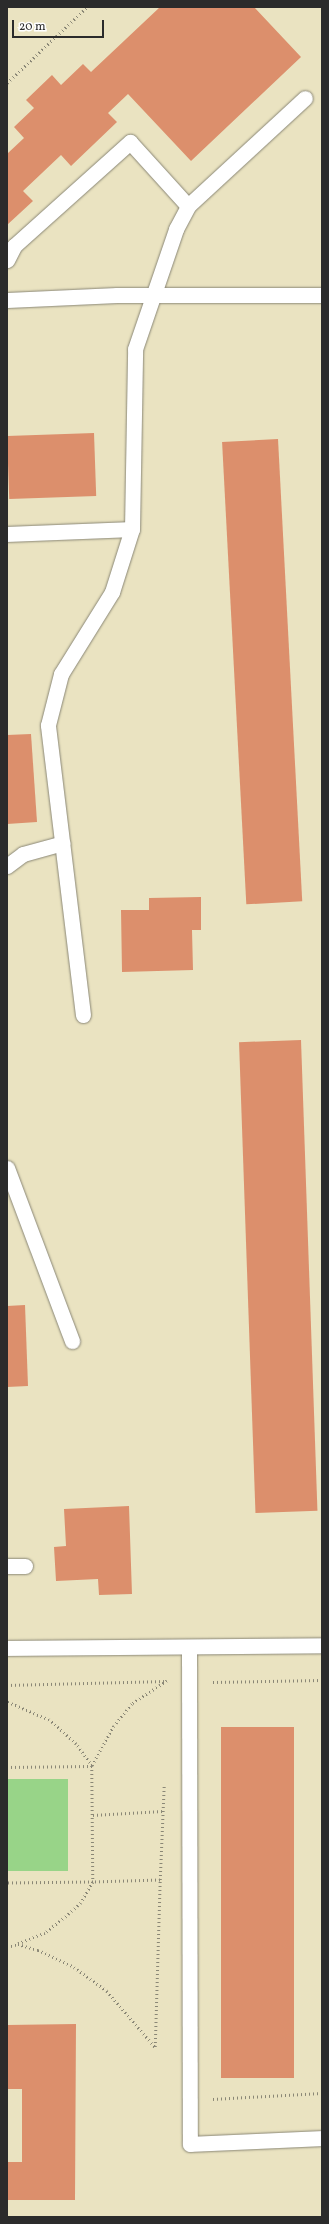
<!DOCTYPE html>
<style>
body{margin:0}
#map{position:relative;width:329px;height:2224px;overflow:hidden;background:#eae3c1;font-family:Vollkorn,serif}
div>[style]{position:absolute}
.green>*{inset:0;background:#98d488;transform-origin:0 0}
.building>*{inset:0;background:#dc8f6c;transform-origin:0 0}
.path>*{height:2.5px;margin-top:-1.25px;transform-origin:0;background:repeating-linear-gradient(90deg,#8a8776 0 1px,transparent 0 4px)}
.roads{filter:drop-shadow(0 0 1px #8a8776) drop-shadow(0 0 1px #8a8776)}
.service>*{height:15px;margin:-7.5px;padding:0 7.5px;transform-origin:7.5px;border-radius:7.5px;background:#fff}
span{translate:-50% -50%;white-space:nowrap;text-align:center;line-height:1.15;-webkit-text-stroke:3.5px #fff;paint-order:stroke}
.frame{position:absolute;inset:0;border:8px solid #2b2b2b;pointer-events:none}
.scale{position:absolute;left:12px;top:20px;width:92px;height:18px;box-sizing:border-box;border:2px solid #2b2b2b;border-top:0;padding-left:5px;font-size:12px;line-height:14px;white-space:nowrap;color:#2b2b2b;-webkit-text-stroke:3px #fff;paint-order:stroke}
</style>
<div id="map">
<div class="green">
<div style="left:7px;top:1779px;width:61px;height:92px"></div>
</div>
<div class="building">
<div style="clip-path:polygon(160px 7px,254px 7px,301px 57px,191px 161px,128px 94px,108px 113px,117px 122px,71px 166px,61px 155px,23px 191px,33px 201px,7px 225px,7px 154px,24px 138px,14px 127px,34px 108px,26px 100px,52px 75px,61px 85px,83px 64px,91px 72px)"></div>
<div style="left:94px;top:433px;width:63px;height:87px;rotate:88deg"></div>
<div style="left:278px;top:439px;width:463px;height:56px;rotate:87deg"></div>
<div style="clip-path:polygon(31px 734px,37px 822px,7px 824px,7px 735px)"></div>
<div style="clip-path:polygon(201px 897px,201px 930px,192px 930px,193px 970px,122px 972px,121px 910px,149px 910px,149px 898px)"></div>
<div style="left:301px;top:1040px;width:471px;height:62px;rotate:88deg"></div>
<div style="clip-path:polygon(25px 1305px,28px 1386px,7px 1387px,7px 1306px)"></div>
<div style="clip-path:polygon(129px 1506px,132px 1594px,99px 1595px,98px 1579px,56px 1581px,54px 1547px,66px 1546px,64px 1509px)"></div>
<div style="left:294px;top:1727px;width:351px;height:73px;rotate:90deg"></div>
<div style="clip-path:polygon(76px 2024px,75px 2200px,7px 2200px,7px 2162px,22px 2162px,22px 2089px,7px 2089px,7px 2025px)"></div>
</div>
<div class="path">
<div style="left:7px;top:83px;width:110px;rotate:-43.5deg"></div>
<div style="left:213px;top:1682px;width:109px;rotate:-1.1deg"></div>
<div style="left:7px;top:1685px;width:160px;rotate:-1.4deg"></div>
<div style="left:167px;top:1681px;width:42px;rotate:146.7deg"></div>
<div style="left:132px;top:1704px;width:28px;rotate:129deg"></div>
<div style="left:114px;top:1726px;width:46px;rotate:118.8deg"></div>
<div style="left:92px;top:1766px;width:27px;rotate:-126deg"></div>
<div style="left:76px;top:1744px;width:36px;rotate:-138deg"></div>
<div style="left:49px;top:1720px;width:46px;rotate:-156.8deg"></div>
<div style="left:7px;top:1767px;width:85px;rotate:-0.7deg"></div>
<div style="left:92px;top:1766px;width:116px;rotate:89.5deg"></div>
<div style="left:93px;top:1882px;width:86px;rotate:179.3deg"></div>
<div style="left:93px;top:1815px;width:70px;rotate:-3.3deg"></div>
<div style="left:160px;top:1880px;width:67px;rotate:178.3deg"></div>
<div style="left:93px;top:1882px;width:24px;rotate:120deg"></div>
<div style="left:81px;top:1903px;width:24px;rotate:138deg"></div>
<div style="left:63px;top:1919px;width:23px;rotate:142deg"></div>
<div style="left:45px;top:1933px;width:29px;rotate:158deg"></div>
<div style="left:18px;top:1944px;width:21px;rotate:17deg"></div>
<div style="left:38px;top:1950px;width:40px;rotate:25deg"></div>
<div style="left:74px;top:1967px;width:41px;rotate:36deg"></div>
<div style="left:107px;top:1991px;width:74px;rotate:49.4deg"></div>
<div style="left:155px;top:2047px;width:167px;rotate:-88.3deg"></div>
<div style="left:160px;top:1880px;width:95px;rotate:-87.6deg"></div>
<div style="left:7px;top:1947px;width:11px;rotate:-15deg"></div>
<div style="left:213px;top:2099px;width:109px;rotate:-3.2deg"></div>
</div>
<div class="roads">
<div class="service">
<div style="left:7px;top:260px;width:16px;rotate:-63deg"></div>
<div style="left:14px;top:246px;width:156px;rotate:-41.9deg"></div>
<div style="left:130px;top:142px;width:86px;rotate:47.8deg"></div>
<div style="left:7px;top:300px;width:110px;rotate:-2.6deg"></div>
<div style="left:117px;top:295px;width:205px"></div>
<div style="left:7px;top:534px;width:125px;rotate:-2.3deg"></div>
<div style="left:7px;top:866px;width:20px;rotate:-37deg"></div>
<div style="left:23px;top:854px;width:41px;rotate:-15.4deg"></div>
<div style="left:83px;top:1015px;width:292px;rotate:-96.9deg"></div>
<div style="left:48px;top:725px;width:53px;rotate:-75.7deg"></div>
<div style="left:61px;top:674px;width:97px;rotate:-58.1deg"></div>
<div style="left:112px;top:592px;width:66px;rotate:-72.4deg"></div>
<div style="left:132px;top:529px;width:180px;rotate:-89deg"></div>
<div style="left:135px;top:349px;width:127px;rotate:-71.1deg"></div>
<div style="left:176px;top:229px;width:26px;rotate:-62deg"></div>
<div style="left:188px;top:206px;width:159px;rotate:-42.7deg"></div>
<div style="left:7px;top:1168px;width:185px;rotate:69.4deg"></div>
<div style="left:7px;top:1566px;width:18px"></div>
<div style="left:189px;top:1647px;width:497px;rotate:89.9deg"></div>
<div style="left:190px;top:2144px;width:132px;rotate:-2.6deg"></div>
<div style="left:7px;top:1648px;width:315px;rotate:-0.5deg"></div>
</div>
</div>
<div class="frame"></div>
<div class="scale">20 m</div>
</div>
